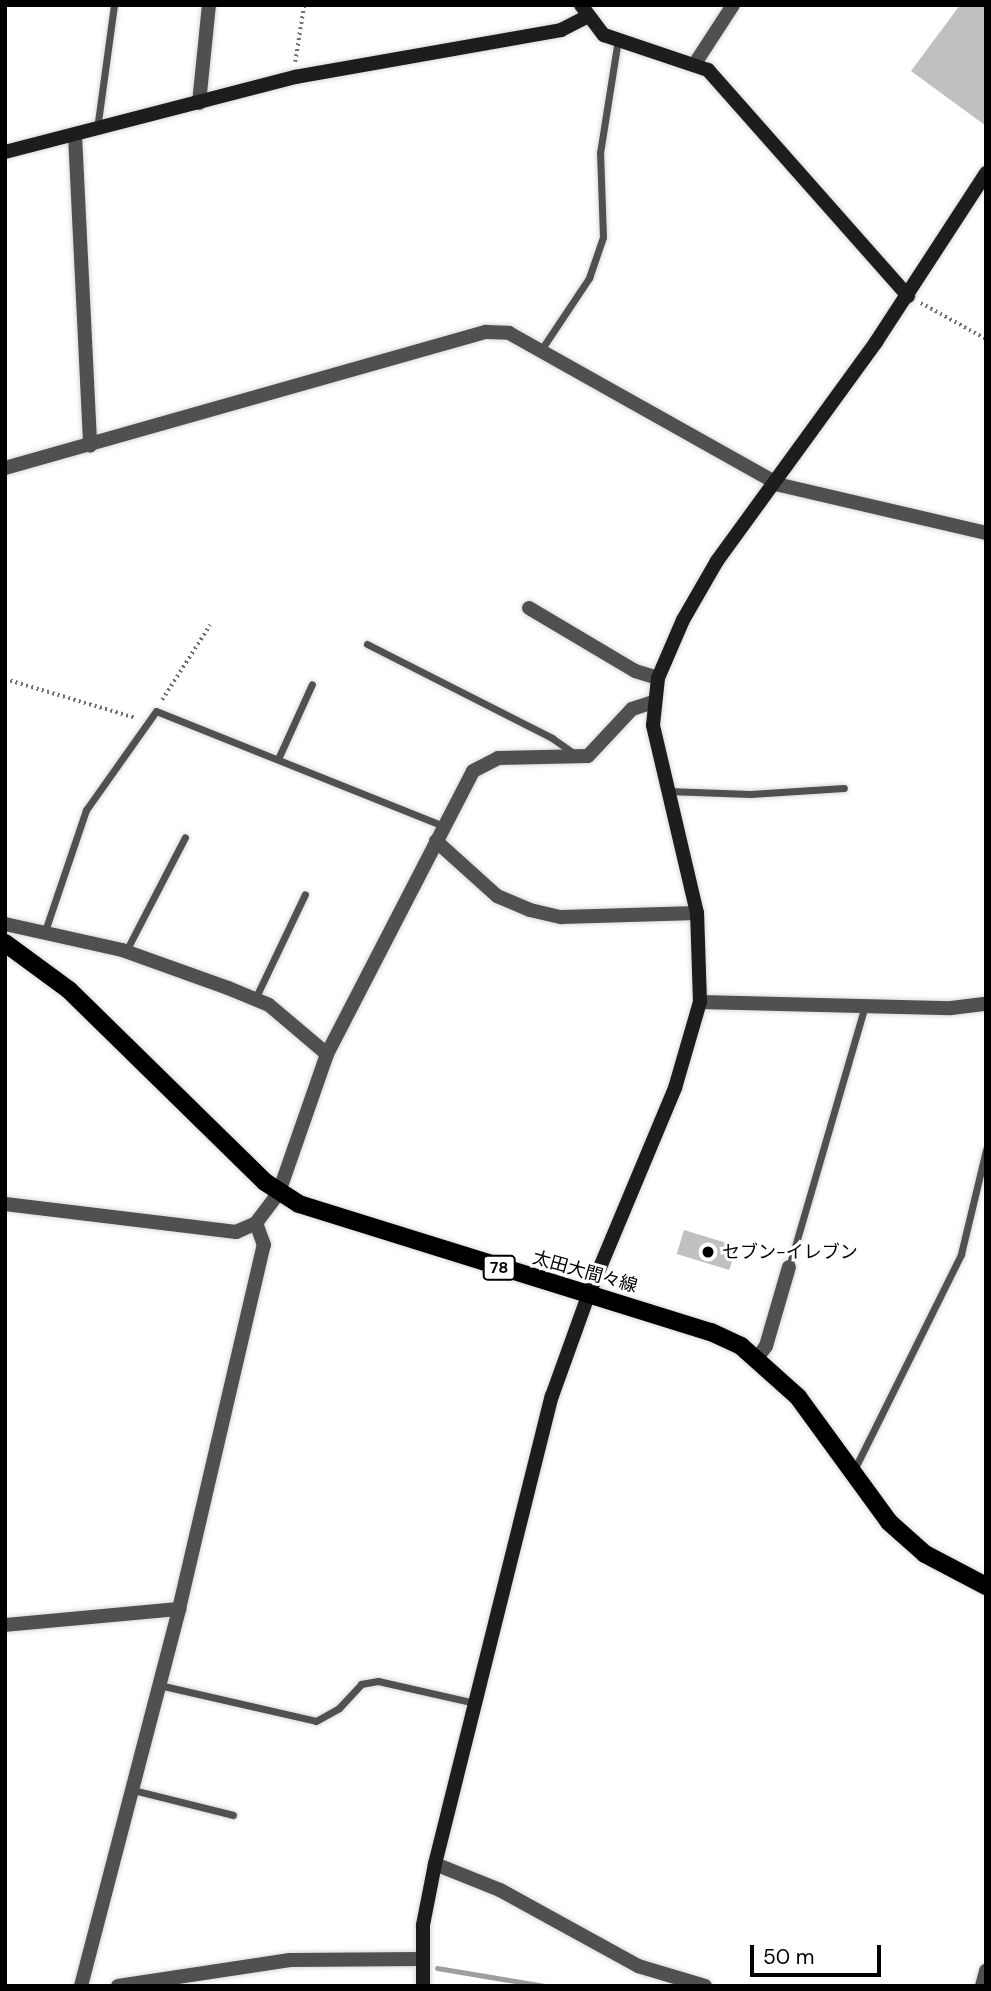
<!DOCTYPE html>
<meta charset="utf-8">
<style>
body{margin:0}
#map{position:relative;width:991px;height:1991px;overflow:hidden;background:#fff;font-family:"DM Sans","Noto Sans JP",sans-serif}
div>[style]{position:absolute}
.stream>*{height:5px;margin:-2.5px;padding:0 2.5px;transform-origin:2.5px;border-radius:2.5px;background:#9e9e9e}
.building>*{inset:0;background:#c0c0c0;transform-origin:0 0}
.path>*{height:3.5px;margin-top:-1.75px;transform-origin:0;background:repeating-linear-gradient(90deg,#727272 0 2px,transparent 0 5.5px)}
.roads{filter:drop-shadow(0 0 2px #dbdbdb) drop-shadow(0 0 2px #dbdbdb)}
.lane>*{height:7px;margin:-3.5px;padding:0 3.5px;transform-origin:3.5px;border-radius:3.5px;background:#505050}
.street>*{height:14px;margin:-7px;padding:0 7px;transform-origin:7px;border-radius:7px;background:#505050}
.secondary>*{height:14px;margin:-7px;padding:0 7px;transform-origin:7px;border-radius:7px;background:#1d1d1d}
.primary>*{height:18px;margin:-9px;padding:0 9px;transform-origin:9px;border-radius:9px;background:#000}
.dots>*{width:19px;height:19px;translate:-50% -50%;box-sizing:border-box;border:4px solid #fff;border-radius:50%}
span{translate:-50% -50%;white-space:nowrap;text-align:center;line-height:1.15;-webkit-text-stroke:6px #fff;paint-order:stroke}
.shield-label span{padding:2px 5px;background:#fff;border:2px solid;border-radius:5px;-webkit-text-stroke-width:0}
.shield-label{font-size:16px;color:#000;font-weight:700}
.poi-label{font-size:18px;color:#000}
.left{translate:0 -50%;text-align:left}
.street-label{font-size:18px;color:#000}
.frame{position:absolute;inset:0;border:7px solid #000;pointer-events:none}
.scale{position:absolute;left:750px;top:1945px;width:131px;height:32px;box-sizing:border-box;border:4px solid #000;border-top:0;padding-left:9px;font-size:21px;line-height:24px;white-space:nowrap;color:#000;-webkit-text-stroke:5px #fff;paint-order:stroke}
</style>
<div id="map">
<div class="stream">
<div style="left:437px;top:1968px;width:109px;rotate:9.5deg"></div>
</div>
<div class="building">
<div style="clip-path:polygon(960px 5px,986px 5px,986px 126px,911px 71px)"></div>
<div style="left:684px;top:1230px;width:55px;height:25px;rotate:17deg"></div>
</div>
<div class="path">
<div style="left:295px;top:62px;width:58px;rotate:-81deg"></div>
<div style="left:921px;top:303px;width:74px;rotate:29deg"></div>
<div style="left:5px;top:679px;width:137px;rotate:16.6deg"></div>
<div style="left:162px;top:700px;width:89px;rotate:-57.4deg"></div>
</div>
<div class="roads">
<div class="lane">
<div style="left:97px;top:129px;width:125px;rotate:-82.2deg"></div>
<div style="left:541px;top:350px;width:87px;rotate:-56.3deg"></div>
<div style="left:589px;top:278px;width:43px;rotate:-71.1deg"></div>
<div style="left:603px;top:237px;width:84px;rotate:-92deg"></div>
<div style="left:600px;top:153px;width:115px;rotate:-81deg"></div>
<div style="left:367px;top:644px;width:208px;rotate:26.9deg"></div>
<div style="left:552px;top:738px;width:29px;rotate:35deg"></div>
<div style="left:278px;top:759px;width:82px;rotate:-65.6deg"></div>
<div style="left:667px;top:791px;width:83px;rotate:2.1deg"></div>
<div style="left:750px;top:794px;width:94px;rotate:-3.7deg"></div>
<div style="left:45px;top:931px;width:128px;rotate:-71.3deg"></div>
<div style="left:86px;top:810px;width:121px;rotate:-54.7deg"></div>
<div style="left:156px;top:711px;width:309px;rotate:21.8deg"></div>
<div style="left:126px;top:951px;width:128px;rotate:-62.6deg"></div>
<div style="left:255px;top:999px;width:116px;rotate:-64.5deg"></div>
<div style="left:789px;top:1267px;width:272px;rotate:-73.8deg"></div>
<div style="left:853px;top:1472px;width:243px;rotate:-63.6deg"></div>
<div style="left:961px;top:1254px;width:107px;rotate:-76.5deg"></div>
<div style="left:159px;top:1685px;width:161px;rotate:12.9deg"></div>
<div style="left:316px;top:1721px;width:26px;rotate:-29deg"></div>
<div style="left:339px;top:1708px;width:33px;rotate:-47deg"></div>
<div style="left:361px;top:1684px;width:17px;rotate:-10deg"></div>
<div style="left:378px;top:1681px;width:99px;rotate:12.8deg"></div>
<div style="left:133px;top:1790px;width:103px;rotate:14deg"></div>
</div>
<div class="street">
<div style="left:696px;top:62px;width:68px;rotate:-57deg"></div>
<div style="left:199px;top:103px;width:99px;rotate:-84.2deg"></div>
<div style="left:75px;top:135px;width:311px;rotate:87.2deg"></div>
<div style="left:5px;top:468px;width:500px;rotate:-15.8deg"></div>
<div style="left:486px;top:332px;width:23px;rotate:2deg"></div>
<div style="left:509px;top:333px;width:311px;rotate:29.3deg"></div>
<div style="left:780px;top:485px;width:212px;rotate:13.1deg"></div>
<div style="left:529px;top:608px;width:123px;rotate:30.7deg"></div>
<div style="left:635px;top:671px;width:24px;rotate:17deg"></div>
<div style="left:436px;top:841px;width:82px;rotate:42deg"></div>
<div style="left:497px;top:896px;width:36px;rotate:23deg"></div>
<div style="left:530px;top:910px;width:32px;rotate:13deg"></div>
<div style="left:561px;top:917px;width:136px;rotate:-1.7deg"></div>
<div style="left:5px;top:924px;width:120px;rotate:12.5deg"></div>
<div style="left:122px;top:950px;width:113px;rotate:19.7deg"></div>
<div style="left:228px;top:988px;width:44px;rotate:22.5deg"></div>
<div style="left:269px;top:1005px;width:76px;rotate:40.2deg"></div>
<div style="left:700px;top:1002px;width:251px;rotate:1.4deg"></div>
<div style="left:951px;top:1008px;width:35px;rotate:-7deg"></div>
<div style="left:5px;top:1204px;width:233px;rotate:6.9deg"></div>
<div style="left:236px;top:1232px;width:22px;rotate:-24deg"></div>
<div style="left:256px;top:1223px;width:39px;rotate:-53deg"></div>
<div style="left:279px;top:1192px;width:146px;rotate:-70.8deg"></div>
<div style="left:327px;top:1054px;width:318px;rotate:-62.7deg"></div>
<div style="left:473px;top:771px;width:28px;rotate:-27deg"></div>
<div style="left:498px;top:758px;width:90px;rotate:-1.3deg"></div>
<div style="left:588px;top:756px;width:64px;rotate:-46.9deg"></div>
<div style="left:632px;top:709px;width:22px;rotate:-18deg"></div>
<div style="left:758px;top:1357px;width:14px;rotate:-54deg"></div>
<div style="left:766px;top:1346px;width:82px;rotate:-73.8deg"></div>
<div style="left:5px;top:1625px;width:175px;rotate:-5.3deg"></div>
<div style="left:435px;top:1864px;width:70px;rotate:21.8deg"></div>
<div style="left:500px;top:1890px;width:158px;rotate:28.8deg"></div>
<div style="left:638px;top:1966px;width:70px;rotate:16.6deg"></div>
<div style="left:81px;top:1986px;width:390px;rotate:-75.4deg"></div>
<div style="left:179px;top:1609px;width:374px;rotate:-76.9deg"></div>
<div style="left:264px;top:1245px;width:23px;rotate:-110deg"></div>
<div style="left:118px;top:1986px;width:174px;rotate:-8.6deg"></div>
<div style="left:290px;top:1960px;width:132px;rotate:-0.4deg"></div>
<div style="left:982px;top:1986px;width:16px;rotate:-75deg"></div>
</div>
<div class="secondary">
<div style="left:581px;top:5px;width:38px;rotate:53deg"></div>
<div style="left:604px;top:35px;width:110px;rotate:18.6deg"></div>
<div style="left:708px;top:70px;width:302px;rotate:48.5deg"></div>
<div style="left:5px;top:152px;width:300px;rotate:-14.5deg"></div>
<div style="left:295px;top:77px;width:270px;rotate:-10deg"></div>
<div style="left:561px;top:30px;width:29px;rotate:-27deg"></div>
<div style="left:423px;top:1986px;width:61px;rotate:-90deg"></div>
<div style="left:423px;top:1925px;width:62px;rotate:-78.9deg"></div>
<div style="left:435px;top:1864px;width:482px;rotate:-76deg"></div>
<div style="left:552px;top:1396px;width:106px;rotate:-70.2deg"></div>
<div style="left:588px;top:1296px;width:225px;rotate:-67.3deg"></div>
<div style="left:675px;top:1088px;width:90px;rotate:-73.8deg"></div>
<div style="left:700px;top:1002px;width:89px;rotate:-91.9deg"></div>
<div style="left:697px;top:913px;width:193px;rotate:-103.2deg"></div>
<div style="left:653px;top:725px;width:47px;rotate:-83.9deg"></div>
<div style="left:658px;top:678px;width:63px;rotate:-66.7deg"></div>
<div style="left:683px;top:620px;width:68px;rotate:-60deg"></div>
<div style="left:717px;top:561px;width:271px;rotate:-54deg"></div>
<div style="left:876px;top:342px;width:202px;rotate:-56.9deg"></div>
</div>
<div class="primary">
<div style="left:5px;top:943px;width:79px;rotate:36.3deg"></div>
<div style="left:69px;top:990px;width:274px;rotate:44.4deg"></div>
<div style="left:265px;top:1182px;width:40px;rotate:32.9deg"></div>
<div style="left:299px;top:1204px;width:431px;rotate:17.3deg"></div>
<div style="left:711px;top:1332px;width:33px;rotate:25deg"></div>
<div style="left:741px;top:1346px;width:76px;rotate:41.8deg"></div>
<div style="left:798px;top:1397px;width:155px;rotate:53.9deg"></div>
<div style="left:889px;top:1522px;width:48px;rotate:41.6deg"></div>
<div style="left:925px;top:1554px;width:69px;rotate:27.7deg"></div>
</div>
</div>
<div class="dots">
<div style="left:708px;top:1252px;background:#000"></div>
</div>
<div class="shield-label">
<span style="left:499px;top:1268px">78</span>
</div>
<div class="poi-label">
<span class="left" style="left:722px;top:1252px">セブン-イレブン</span>
</div>
<div class="street-label">
<span style="left:585px;top:1272px;rotate:16deg">太田大間々線</span>
</div>
<div class="frame"></div>
<div class="scale">50 m</div>
</div>
